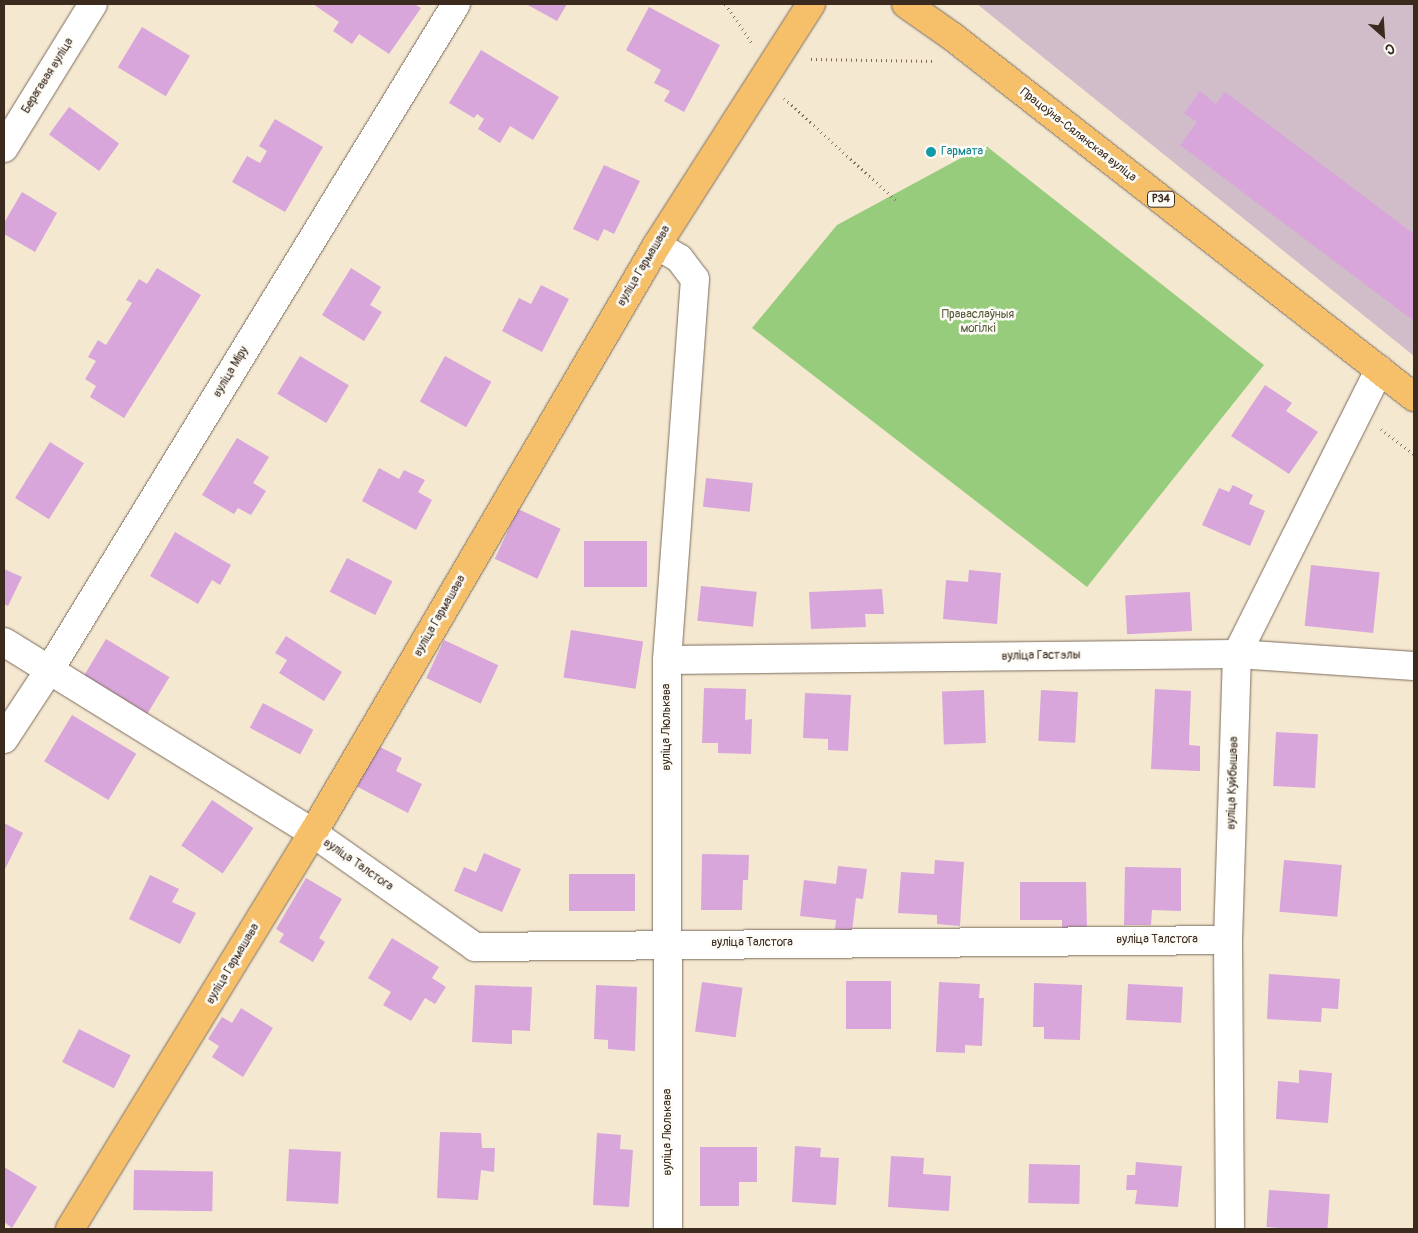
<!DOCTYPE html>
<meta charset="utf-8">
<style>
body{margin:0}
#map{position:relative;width:1418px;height:1233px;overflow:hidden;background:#f5e8d1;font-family:Pangolin,sans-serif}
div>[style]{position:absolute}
.industrial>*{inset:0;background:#d1bdc9}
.green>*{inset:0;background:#98cc7d}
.building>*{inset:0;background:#d8a6da;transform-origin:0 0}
.path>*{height:3px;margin-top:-1.5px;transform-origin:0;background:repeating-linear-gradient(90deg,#7c6c5d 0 1px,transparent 0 5px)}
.roads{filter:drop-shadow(0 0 1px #7c6c5d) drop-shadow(0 0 1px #7c6c5d)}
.minor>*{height:28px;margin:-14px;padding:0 14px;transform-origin:14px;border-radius:14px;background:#fff}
.major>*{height:28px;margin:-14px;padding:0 14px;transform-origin:14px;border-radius:14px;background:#f6c06b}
.dots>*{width:14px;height:14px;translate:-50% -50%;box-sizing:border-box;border:2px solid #fdfcf7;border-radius:50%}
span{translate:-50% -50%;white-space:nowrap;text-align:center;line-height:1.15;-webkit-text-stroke:5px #fdfcf7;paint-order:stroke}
.shield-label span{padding:1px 4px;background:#fdfcf7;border:1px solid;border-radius:4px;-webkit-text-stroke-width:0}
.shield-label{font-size:11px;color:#3b2a1e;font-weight:700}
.street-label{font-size:12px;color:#3b2a1e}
.culture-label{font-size:12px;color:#0d838f}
.left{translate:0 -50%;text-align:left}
.park-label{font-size:12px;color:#575b3a}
.frame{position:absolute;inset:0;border:5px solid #3b2a1e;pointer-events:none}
.north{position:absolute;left:1358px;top:10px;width:50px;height:50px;-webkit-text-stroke:4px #fdfcf7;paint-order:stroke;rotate:154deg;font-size:14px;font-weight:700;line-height:20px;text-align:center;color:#3b2a1e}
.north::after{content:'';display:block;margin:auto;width:18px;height:22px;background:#3b2a1e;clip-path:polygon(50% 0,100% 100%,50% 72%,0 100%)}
</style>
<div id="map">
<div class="industrial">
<div style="clip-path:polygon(977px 4px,1414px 4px,1414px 356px)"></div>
</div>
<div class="green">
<div style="clip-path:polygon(985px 145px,1264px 365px,1087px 587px,752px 328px,837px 225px)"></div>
</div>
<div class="building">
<div style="clip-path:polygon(313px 4px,414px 4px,421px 8px,389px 54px,359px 34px,352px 44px,333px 31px,339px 22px)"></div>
<div style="clip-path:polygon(526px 4px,567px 4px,557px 21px)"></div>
<div style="clip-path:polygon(649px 7px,720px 45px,684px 112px,664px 101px,670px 91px,654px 83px,661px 70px,626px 50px)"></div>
<div style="left:142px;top:27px;width:56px;height:47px;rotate:31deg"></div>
<div style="clip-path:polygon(481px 50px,559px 97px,533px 140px,510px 126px,500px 143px,478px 129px,484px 119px,477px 114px,474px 118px,449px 103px)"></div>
<div style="clip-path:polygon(1200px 91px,1216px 104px,1225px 92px,1414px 234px,1414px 321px,1180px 145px,1197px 122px,1184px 113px)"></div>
<div style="left:69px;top:107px;width:62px;height:34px;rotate:36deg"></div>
<div style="clip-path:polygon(275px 119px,323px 147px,285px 212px,232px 182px,247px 156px,260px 163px,267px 151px,259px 146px)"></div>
<div style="clip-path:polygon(604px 165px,640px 181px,614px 234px,604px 229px,598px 241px,573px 229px)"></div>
<div style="clip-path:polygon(22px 192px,57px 213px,35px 252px,4px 234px,4px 223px)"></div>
<div style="clip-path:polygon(157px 268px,201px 295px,124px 418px,90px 397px,96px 386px,85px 379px,96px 361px,88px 357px,98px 340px,106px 345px,132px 303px,126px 300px,139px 279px,147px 284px)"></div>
<div style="clip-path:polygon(351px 268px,381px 287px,370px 305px,382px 312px,364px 341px,322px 315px)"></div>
<div style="clip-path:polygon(541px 285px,569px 299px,542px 352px,502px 331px,519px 298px,531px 304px)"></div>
<div style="left:300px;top:356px;width:57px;height:44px;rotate:31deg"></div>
<div style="left:445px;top:356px;width:53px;height:52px;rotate:29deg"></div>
<div style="clip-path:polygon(1265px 385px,1292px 403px,1286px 411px,1318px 432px,1289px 474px,1231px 436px)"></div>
<div style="clip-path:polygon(237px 438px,269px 457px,253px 483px,266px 491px,251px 515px,238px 508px,234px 514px,202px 495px)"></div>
<div style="left:50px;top:442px;width:40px;height:66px;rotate:32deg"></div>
<div style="clip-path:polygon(379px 468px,399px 479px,404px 470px,425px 480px,418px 492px,432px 500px,416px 530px,362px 501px)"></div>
<div style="left:706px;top:478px;width:47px;height:29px;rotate:6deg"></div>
<div style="clip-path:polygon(1233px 485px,1253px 495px,1249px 504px,1265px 511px,1250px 546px,1202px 525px,1219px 488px,1229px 492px)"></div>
<div style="left:518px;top:509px;width:47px;height:55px;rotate:25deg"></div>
<div style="clip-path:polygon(175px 532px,231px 565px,220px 585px,212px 580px,198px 604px,150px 576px)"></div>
<div style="left:647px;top:541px;width:46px;height:63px;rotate:90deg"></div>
<div style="left:347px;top:558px;width:51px;height:38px;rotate:27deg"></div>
<div style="left:1311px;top:565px;width:69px;height:61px;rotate:6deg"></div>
<div style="clip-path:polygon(4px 569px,22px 577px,8px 606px,4px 604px)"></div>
<div style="clip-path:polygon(969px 570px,1001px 573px,997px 624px,943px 619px,946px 580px,968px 582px)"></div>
<div style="left:701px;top:586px;width:56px;height:35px;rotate:6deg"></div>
<div style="clip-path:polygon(882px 589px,884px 614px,865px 614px,866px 627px,811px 629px,809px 592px)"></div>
<div style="left:1190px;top:592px;width:39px;height:65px;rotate:87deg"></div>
<div style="left:571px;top:630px;width:73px;height:48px;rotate:9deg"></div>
<div style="clip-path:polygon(286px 636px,342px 672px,324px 701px,279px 673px,287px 660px,275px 653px)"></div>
<div style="left:106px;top:639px;width:74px;height:44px;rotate:31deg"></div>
<div style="left:444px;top:640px;width:60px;height:42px;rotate:25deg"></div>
<div style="clip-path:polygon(704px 688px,746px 689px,745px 720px,752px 719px,751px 754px,718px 753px,718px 743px,702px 743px)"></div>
<div style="clip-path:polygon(1155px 689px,1191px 691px,1189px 745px,1200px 746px,1200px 771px,1151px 769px)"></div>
<div style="left:984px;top:690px;width:53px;height:42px;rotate:88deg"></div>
<div style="left:1041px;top:690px;width:37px;height:51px;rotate:3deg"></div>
<div style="clip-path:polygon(805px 693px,851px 695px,848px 751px,828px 750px,828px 739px,803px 738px)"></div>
<div style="left:263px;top:703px;width:57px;height:28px;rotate:28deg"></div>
<div style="left:72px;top:715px;width:75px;height:54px;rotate:31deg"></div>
<div style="left:1276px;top:732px;width:42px;height:54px;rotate:3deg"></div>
<div style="clip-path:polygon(374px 744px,402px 758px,396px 771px,422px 784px,408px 813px,354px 785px)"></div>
<div style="left:212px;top:800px;width:50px;height:55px;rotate:34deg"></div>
<div style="clip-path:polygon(4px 823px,23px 833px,4px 871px)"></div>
<div style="clip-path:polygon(484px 853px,521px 869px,502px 912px,454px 891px,464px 867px,476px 872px)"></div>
<div style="clip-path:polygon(702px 854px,749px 855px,748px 880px,743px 880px,742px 910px,701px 910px)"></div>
<div style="clip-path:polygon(935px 860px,964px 862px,960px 926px,937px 924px,937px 915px,898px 913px,901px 872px,934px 874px)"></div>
<div style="left:1284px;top:860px;width:58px;height:52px;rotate:5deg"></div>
<div style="clip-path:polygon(838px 866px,867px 869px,863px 899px,856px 898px,852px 931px,835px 929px,836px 920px,800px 916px,804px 880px,836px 884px)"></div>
<div style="clip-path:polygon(1125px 867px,1181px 868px,1181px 911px,1152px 910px,1151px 925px,1124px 925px)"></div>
<div style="left:569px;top:874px;width:66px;height:37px"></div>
<div style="clip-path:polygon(150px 875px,179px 889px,172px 902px,196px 913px,180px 944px,129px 919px)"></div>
<div style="clip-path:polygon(306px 878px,342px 899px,319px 938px,325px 942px,313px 962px,279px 942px,284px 934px,276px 929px)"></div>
<div style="clip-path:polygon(1020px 882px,1086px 882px,1087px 928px,1062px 928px,1062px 920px,1020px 920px)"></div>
<div style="clip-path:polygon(392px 938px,439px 967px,432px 978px,446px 987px,435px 1004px,425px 998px,411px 1021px,383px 1005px,391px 992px,368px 978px)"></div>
<div style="clip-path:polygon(1269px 974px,1340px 979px,1338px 1009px,1322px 1008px,1321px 1022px,1267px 1019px)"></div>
<div style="left:846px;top:981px;width:45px;height:48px"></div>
<div style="left:702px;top:982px;width:41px;height:50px;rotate:8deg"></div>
<div style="clip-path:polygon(939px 982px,980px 984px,979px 998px,984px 998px,982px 1046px,965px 1045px,965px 1053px,936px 1052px)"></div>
<div style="clip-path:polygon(1034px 983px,1082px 985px,1080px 1040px,1044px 1039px,1044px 1027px,1033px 1027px)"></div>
<div style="left:1128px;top:984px;width:55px;height:36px;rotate:3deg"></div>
<div style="clip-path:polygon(475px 985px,532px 987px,530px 1031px,512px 1030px,512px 1044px,472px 1042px)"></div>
<div style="clip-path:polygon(596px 985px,637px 987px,635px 1051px,608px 1049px,608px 1040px,594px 1039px)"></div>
<div style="clip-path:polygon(241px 1008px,273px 1028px,243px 1077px,212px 1057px,219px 1046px,208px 1039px,222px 1017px,232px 1023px)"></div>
<div style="left:79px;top:1029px;width:58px;height:37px;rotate:27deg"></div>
<div style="clip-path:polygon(1299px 1070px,1332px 1073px,1328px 1123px,1276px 1119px,1278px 1081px,1299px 1083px)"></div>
<div style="clip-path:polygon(440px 1132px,481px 1133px,482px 1148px,495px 1148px,494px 1172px,481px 1170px,478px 1200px,437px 1198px)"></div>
<div style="clip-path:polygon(597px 1133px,621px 1135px,620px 1149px,633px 1150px,629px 1207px,593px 1205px)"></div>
<div style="clip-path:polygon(795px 1146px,821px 1148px,820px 1157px,839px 1158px,836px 1205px,792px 1202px)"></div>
<div style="clip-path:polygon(700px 1147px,757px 1147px,757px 1182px,739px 1182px,739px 1206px,700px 1206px)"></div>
<div style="left:289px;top:1149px;width:52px;height:52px;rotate:3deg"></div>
<div style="clip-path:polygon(891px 1156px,924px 1158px,923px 1174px,951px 1176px,949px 1211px,888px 1207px)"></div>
<div style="clip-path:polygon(1136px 1162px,1182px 1166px,1178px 1207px,1135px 1204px,1137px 1190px,1126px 1190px,1127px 1175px,1135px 1175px)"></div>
<div style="left:1029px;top:1164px;width:51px;height:39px;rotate:1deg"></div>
<div style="clip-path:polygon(4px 1167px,37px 1187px,12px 1228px,4px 1222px)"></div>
<div style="left:134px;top:1170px;width:79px;height:40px;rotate:1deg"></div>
<div style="left:1269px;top:1190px;width:61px;height:37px;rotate:4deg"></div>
</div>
<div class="path">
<div style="left:725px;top:4px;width:49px;rotate:55deg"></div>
<div style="left:811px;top:59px;width:125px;rotate:0.9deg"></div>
<div style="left:784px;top:98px;width:154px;rotate:42.4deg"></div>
<div style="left:1381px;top:429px;width:41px;rotate:37.1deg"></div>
</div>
<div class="roads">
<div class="minor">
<div style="left:4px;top:148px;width:169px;rotate:-58.3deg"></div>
<div style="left:657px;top:245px;width:26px;rotate:31deg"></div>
<div style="left:679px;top:258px;width:26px;rotate:53deg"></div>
<div style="left:695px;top:279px;width:382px;rotate:94.2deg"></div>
<div style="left:667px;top:660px;width:569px;rotate:89.9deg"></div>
<div style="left:4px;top:642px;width:363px;rotate:31.7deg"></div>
<div style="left:313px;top:833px;width:198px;rotate:35.1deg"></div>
<div style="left:475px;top:947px;width:753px;rotate:-0.53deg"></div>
<div style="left:667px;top:660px;width:570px;rotate:-0.6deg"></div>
<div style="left:1237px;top:654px;width:177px;rotate:3.9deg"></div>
<div style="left:4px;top:739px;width:84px;rotate:-56.7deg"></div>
<div style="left:50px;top:669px;width:779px;rotate:-58.59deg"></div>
<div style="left:1230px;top:1229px;width:289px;rotate:-90.4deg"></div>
<div style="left:1228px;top:940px;width:286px;rotate:-88.2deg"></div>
<div style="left:1237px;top:654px;width:318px;rotate:-63.4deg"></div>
</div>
<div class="major">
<div style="left:906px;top:4px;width:57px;rotate:35.1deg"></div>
<div style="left:953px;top:37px;width:585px;rotate:37.99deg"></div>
<div style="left:70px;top:1229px;width:465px;rotate:-58.5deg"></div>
<div style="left:313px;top:833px;width:681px;rotate:-59.67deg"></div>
<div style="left:657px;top:245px;width:286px;rotate:-57.4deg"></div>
</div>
</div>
<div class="dots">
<div style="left:931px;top:152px;background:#0f9aa8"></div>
</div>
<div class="shield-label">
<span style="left:1161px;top:199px">Р34</span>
</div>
<div class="street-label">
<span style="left:48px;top:76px;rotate:-58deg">Берагавая вуліца</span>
<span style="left:1078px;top:135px;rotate:38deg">Працоўна-Сялянская вуліца</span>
<span style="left:644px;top:266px;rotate:-59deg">вуліца Гармашава</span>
<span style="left:231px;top:372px;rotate:-59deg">вуліца Міру</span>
<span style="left:440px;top:616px;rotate:-60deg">вуліца Гармашава</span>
<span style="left:1041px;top:656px;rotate:-1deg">вуліца Гастэлы</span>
<span style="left:667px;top:727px;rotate:-90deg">вуліца Люлькава</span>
<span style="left:1233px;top:783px;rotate:-88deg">вуліца Куйбышава</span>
<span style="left:358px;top:865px;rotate:35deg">вуліца Талстога</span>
<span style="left:1157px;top:940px">вуліца Талстога</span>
<span style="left:752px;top:943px">вуліца Талстога</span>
<span style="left:233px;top:964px;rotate:-59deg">вуліца Гармашава</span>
<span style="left:668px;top:1132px;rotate:-90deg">вуліца Люлькава</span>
</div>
<div class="culture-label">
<span class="left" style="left:941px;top:152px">Гармата</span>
</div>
<div class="park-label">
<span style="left:978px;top:322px">Праваслаўныя<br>могілкі</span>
</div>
<div class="frame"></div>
<div class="north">С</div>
</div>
